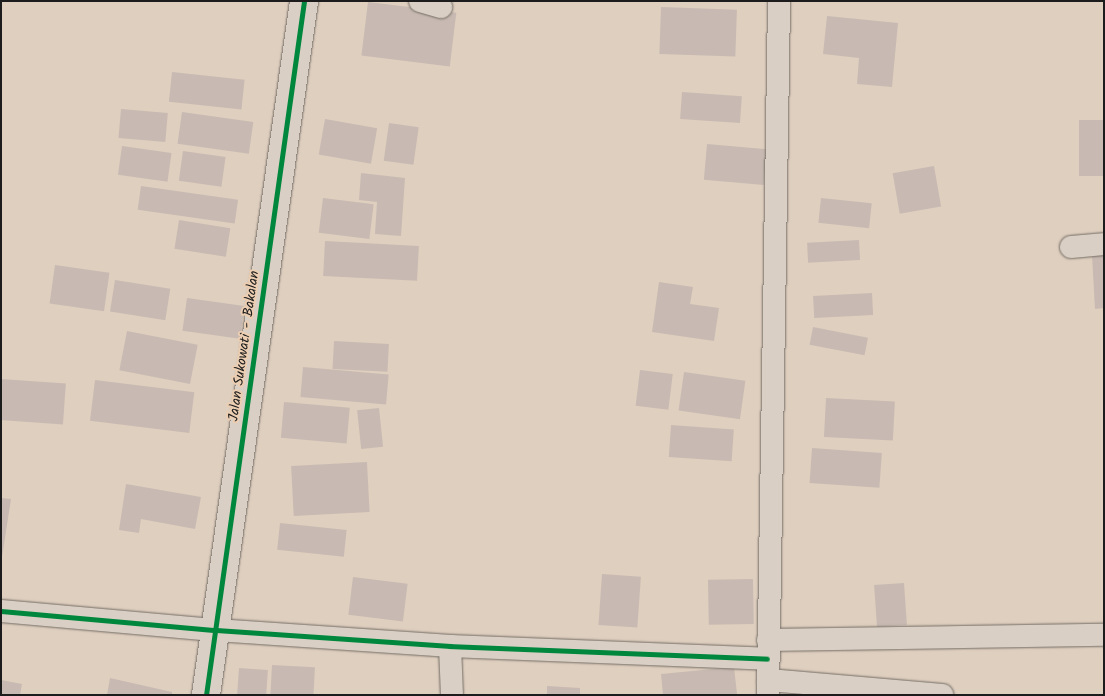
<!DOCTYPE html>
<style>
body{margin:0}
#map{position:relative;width:1105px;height:696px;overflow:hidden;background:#dfcfbf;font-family:Kalam,sans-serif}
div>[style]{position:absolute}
.building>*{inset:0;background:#c8bab2;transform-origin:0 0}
.roads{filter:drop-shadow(0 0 1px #746d65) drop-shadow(0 0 1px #746d65)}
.minor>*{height:22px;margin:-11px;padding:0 11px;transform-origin:11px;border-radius:11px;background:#dacfc4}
.tertiary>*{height:28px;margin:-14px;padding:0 14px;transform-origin:14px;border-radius:14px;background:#dacfc4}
.cycleway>*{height:5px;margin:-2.5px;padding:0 2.5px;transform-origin:2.5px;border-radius:2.5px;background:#00873e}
span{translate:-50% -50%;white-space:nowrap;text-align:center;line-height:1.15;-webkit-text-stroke:4px #ecceb2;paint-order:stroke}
.street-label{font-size:14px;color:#1c1c1c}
.frame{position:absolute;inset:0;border:2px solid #1c1c1c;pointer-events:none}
</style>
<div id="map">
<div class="building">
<div style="left:368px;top:2px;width:89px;height:54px;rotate:7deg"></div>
<div style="left:661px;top:7px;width:76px;height:47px;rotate:2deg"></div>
<div style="clip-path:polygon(827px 16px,898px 23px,892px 87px,857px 84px,859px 58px,823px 54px)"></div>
<div style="left:172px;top:72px;width:73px;height:30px;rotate:6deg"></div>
<div style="left:682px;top:92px;width:60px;height:27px;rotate:4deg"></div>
<div style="left:121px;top:109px;width:47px;height:29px;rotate:5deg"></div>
<div style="left:182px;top:112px;width:72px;height:32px;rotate:8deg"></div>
<div style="left:325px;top:119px;width:53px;height:36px;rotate:10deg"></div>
<div style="left:1104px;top:120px;width:56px;height:25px;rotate:90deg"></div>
<div style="left:389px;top:123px;width:30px;height:38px;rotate:8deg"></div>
<div style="left:707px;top:144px;width:60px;height:36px;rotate:5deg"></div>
<div style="left:122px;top:146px;width:50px;height:29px;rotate:8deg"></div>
<div style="left:183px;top:151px;width:43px;height:30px;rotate:8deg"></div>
<div style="left:934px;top:166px;width:41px;height:42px;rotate:80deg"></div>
<div style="clip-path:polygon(361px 173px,405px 178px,401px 236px,375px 234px,377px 202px,359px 200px)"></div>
<div style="left:141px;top:186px;width:98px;height:24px;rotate:8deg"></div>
<div style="left:323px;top:198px;width:51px;height:35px;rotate:7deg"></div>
<div style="left:821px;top:198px;width:51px;height:25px;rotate:6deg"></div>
<div style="left:179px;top:220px;width:52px;height:29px;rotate:9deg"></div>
<div style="left:859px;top:240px;width:20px;height:52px;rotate:87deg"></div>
<div style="left:325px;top:241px;width:94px;height:35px;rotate:3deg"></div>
<div style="clip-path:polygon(1092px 255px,1104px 255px,1104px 308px,1095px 309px)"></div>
<div style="left:55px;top:265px;width:55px;height:39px;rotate:8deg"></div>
<div style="left:115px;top:280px;width:56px;height:32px;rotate:9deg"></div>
<div style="clip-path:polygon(659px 282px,693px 287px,690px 304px,719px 308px,714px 341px,652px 332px)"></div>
<div style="left:872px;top:293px;width:22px;height:59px;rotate:87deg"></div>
<div style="left:187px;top:298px;width:58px;height:33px;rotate:8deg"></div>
<div style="left:813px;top:327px;width:56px;height:18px;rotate:11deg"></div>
<div style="left:127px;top:331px;width:72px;height:40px;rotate:11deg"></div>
<div style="left:334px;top:341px;width:55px;height:28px;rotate:3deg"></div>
<div style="left:303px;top:367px;width:86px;height:30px;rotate:5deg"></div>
<div style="left:640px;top:370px;width:33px;height:36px;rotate:7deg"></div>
<div style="left:684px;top:372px;width:62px;height:39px;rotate:8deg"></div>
<div style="left:1px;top:379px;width:65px;height:41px;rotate:4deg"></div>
<div style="left:95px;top:380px;width:100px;height:41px;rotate:7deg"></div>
<div style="left:826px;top:398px;width:69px;height:39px;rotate:3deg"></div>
<div style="left:284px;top:402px;width:66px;height:36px;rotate:5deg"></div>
<div style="left:379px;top:408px;width:39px;height:22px;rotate:84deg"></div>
<div style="left:671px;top:425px;width:63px;height:32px;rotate:4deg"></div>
<div style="left:812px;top:448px;width:70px;height:35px;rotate:4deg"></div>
<div style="left:367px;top:462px;width:50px;height:76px;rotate:87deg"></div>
<div style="clip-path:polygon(126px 484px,201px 497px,195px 529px,141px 519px,139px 533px,119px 530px)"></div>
<div style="clip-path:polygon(1px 498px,11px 499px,2px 557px,1px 557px)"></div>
<div style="left:280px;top:523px;width:67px;height:27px;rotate:6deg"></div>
<div style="left:602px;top:574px;width:39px;height:51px;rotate:4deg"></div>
<div style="left:353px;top:577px;width:55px;height:38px;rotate:7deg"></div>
<div style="left:753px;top:579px;width:45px;height:45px;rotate:89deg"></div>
<div style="left:904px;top:583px;width:42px;height:30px;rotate:86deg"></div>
<div style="left:272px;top:665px;width:43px;height:30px;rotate:3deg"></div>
<div style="clip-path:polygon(734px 667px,737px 694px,663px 695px,661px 674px)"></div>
<div style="left:239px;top:668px;width:29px;height:27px;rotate:4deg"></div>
<div style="clip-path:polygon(110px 678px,172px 692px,172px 695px,107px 695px)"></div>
<div style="clip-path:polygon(1px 680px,22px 684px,20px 695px,1px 695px)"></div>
<div style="clip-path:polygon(547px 686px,580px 688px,580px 695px,547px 695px)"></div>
</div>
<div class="roads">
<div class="minor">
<div style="left:420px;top:1px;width:22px;rotate:16deg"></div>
<div style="left:1071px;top:247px;width:33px;rotate:-5deg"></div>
<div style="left:1px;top:611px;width:216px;rotate:5.1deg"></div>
<div style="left:216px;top:630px;width:235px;rotate:3.9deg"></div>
<div style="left:450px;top:646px;width:317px;rotate:2.3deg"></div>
<div style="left:768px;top:640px;width:336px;rotate:-0.9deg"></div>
<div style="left:450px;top:646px;width:49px;rotate:87.7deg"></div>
<div style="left:768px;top:680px;width:175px;rotate:4.9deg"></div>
<div style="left:768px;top:695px;width:694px;rotate:-89.09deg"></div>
</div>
<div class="tertiary">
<div style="left:206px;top:695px;width:701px;rotate:-81.96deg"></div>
</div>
</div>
<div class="cycleway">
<div style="left:1px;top:611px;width:216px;rotate:5.1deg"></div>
<div style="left:216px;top:630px;width:235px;rotate:3.9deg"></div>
<div style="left:450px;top:646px;width:317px;rotate:2.3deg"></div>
<div style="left:206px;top:695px;width:701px;rotate:-81.96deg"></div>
</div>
<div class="street-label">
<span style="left:244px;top:346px;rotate:-82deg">Jalan Sukowati - Bakalan</span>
</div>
<div class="frame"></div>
</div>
